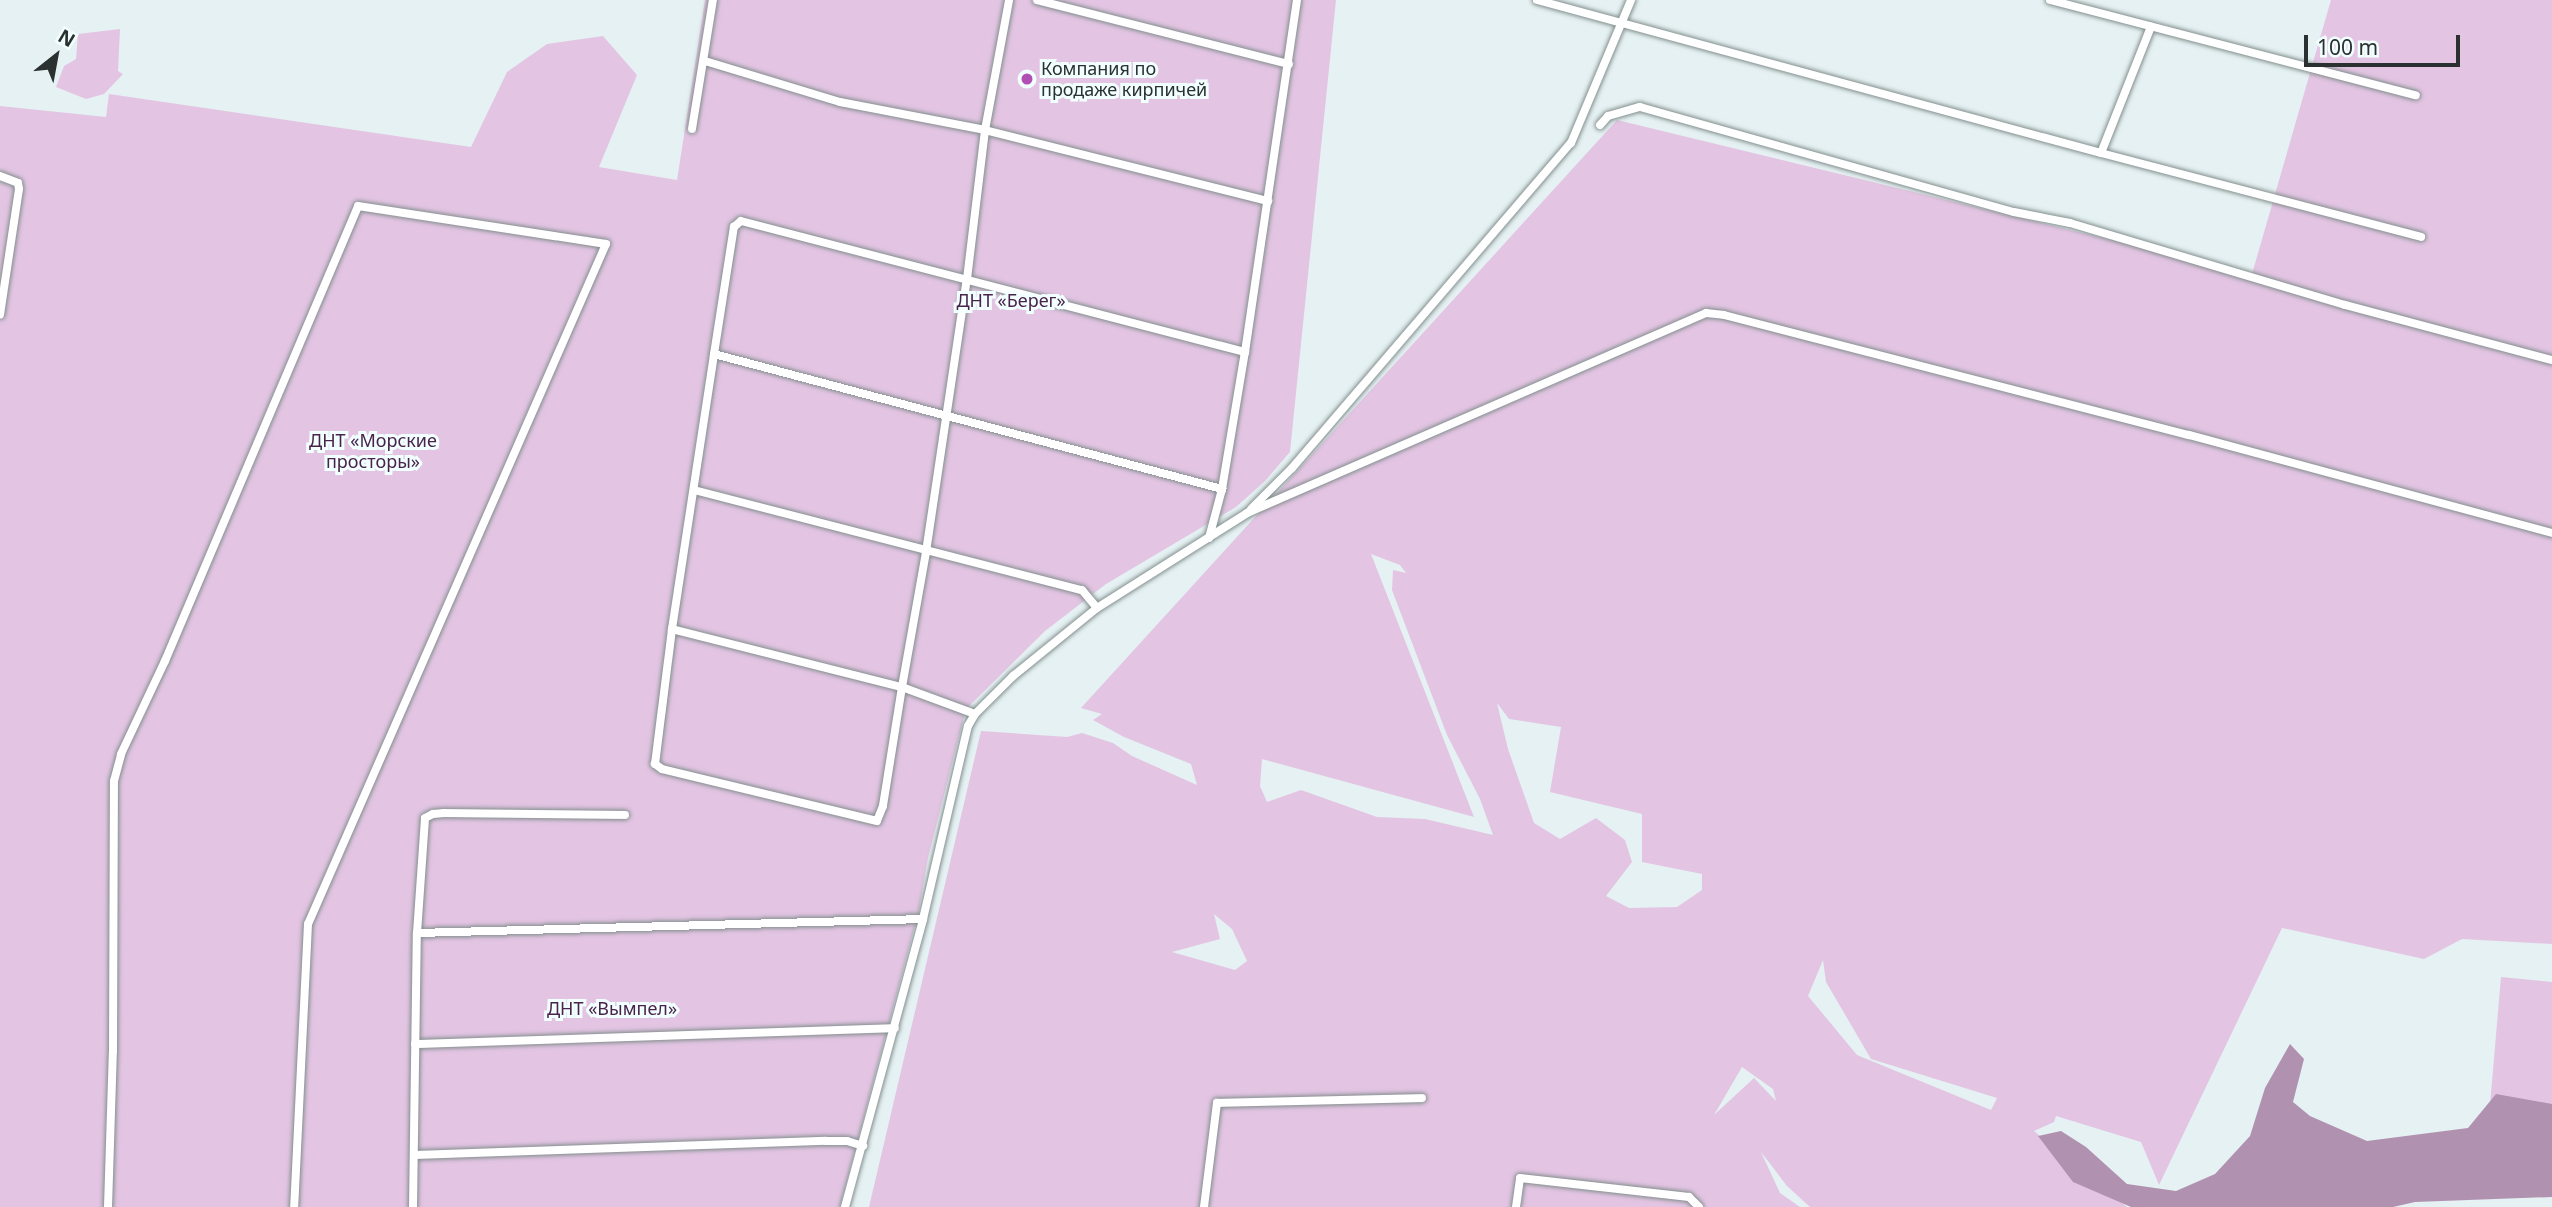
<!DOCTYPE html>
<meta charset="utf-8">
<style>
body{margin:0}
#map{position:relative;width:2552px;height:1207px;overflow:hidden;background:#e5f1f2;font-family:"Noto Sans",sans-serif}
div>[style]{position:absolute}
.green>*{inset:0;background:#e3c5e3}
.water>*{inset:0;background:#b091b0}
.roads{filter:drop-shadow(0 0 2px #848f8f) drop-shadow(0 0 2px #848f8f)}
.street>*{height:8px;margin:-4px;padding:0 4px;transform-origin:4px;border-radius:4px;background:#fff}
.dots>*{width:19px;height:19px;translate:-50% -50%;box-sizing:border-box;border:4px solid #f2ffff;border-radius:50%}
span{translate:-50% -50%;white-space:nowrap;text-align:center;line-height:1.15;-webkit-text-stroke:6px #f2ffff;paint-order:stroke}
.poi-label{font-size:18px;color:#2b3030}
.left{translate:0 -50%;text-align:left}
.park-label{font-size:18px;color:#4a224c}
.north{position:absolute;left:21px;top:21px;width:70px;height:70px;-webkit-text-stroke:5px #f2ffff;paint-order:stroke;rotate:31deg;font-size:19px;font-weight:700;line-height:28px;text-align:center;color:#2b3030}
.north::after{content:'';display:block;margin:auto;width:24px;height:32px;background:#2b3030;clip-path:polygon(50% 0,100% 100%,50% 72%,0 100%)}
.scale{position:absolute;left:2304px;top:35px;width:156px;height:32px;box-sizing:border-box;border:4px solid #2b3030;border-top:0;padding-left:9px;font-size:21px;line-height:24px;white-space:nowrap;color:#2b3030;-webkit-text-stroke:5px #f2ffff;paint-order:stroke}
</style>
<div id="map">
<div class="green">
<div style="clip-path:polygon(705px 0,1336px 0,1290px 452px,1265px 481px,1236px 507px,1106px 584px,1045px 631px,966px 709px,928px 858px,919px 910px,840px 1207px,0 1207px,0 106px,106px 117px,109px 94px,471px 147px,507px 72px,547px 44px,603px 36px,637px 75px,599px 167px,677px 180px)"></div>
<div style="clip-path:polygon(evenodd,2331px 0,2552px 0,2552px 944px,2462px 939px,2424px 959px,2282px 928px,2159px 1185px,2141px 1142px,2056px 1116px,2054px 1122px,2034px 1131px,2127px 1207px,1810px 1207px,1787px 1186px,1761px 1152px,1780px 1193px,1800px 1207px,869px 1207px,981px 731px,1067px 737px,1082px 733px,1113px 743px,1132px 756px,1197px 785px,1191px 764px,1124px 737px,1093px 720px,1102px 714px,1081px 708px,1617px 120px,2252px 274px,2331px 0,1371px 554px,1400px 565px,1406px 573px,1393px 570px,1392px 590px,1447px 735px,1480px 799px,1493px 835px,1425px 819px,1377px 817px,1301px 790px,1267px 802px,1260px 786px,1262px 759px,1474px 817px,1371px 554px,2331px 0,1497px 703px,1509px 719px,1561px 727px,1550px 792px,1642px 814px,1642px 862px,1702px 874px,1702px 890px,1677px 907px,1629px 908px,1606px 896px,1632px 862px,1625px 840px,1596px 818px,1560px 839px,1534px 823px,1508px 749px,1497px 703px,2331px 0,1214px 914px,1232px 929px,1247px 961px,1235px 970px,1172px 952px,1220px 939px,1214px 914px,2331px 0,1823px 960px,1826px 982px,1871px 1059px,1997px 1098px,1991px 1110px,1857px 1055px,1808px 996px,1823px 960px,2331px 0,1742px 1067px,1773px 1089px,1776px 1101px,1754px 1078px,1714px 1115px,1742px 1067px)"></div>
<div style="clip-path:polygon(120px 29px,118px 71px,123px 74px,104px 94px,86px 99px,56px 87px,64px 66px,76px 59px,78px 34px)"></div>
<div style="clip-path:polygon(2501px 977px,2552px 982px,2552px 1118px,2490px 1105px)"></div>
</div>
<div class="water">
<div style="clip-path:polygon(2290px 1044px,2304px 1059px,2293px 1102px,2310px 1116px,2367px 1141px,2468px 1128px,2496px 1094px,2552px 1104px,2552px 1197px,2415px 1202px,2393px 1207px,2131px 1207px,2073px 1182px,2038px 1136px,2061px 1131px,2086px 1147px,2127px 1184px,2176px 1191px,2215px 1174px,2250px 1136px,2265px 1088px)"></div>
</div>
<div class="roads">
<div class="street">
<div style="left:1037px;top:0;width:260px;rotate:14.3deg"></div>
<div style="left:1537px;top:0;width:584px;rotate:15.18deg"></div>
<div style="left:2101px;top:153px;width:136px;rotate:-68.4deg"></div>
<div style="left:2050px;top:0;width:378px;rotate:14.6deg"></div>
<div style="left:705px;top:61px;width:141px;rotate:16.9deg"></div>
<div style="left:840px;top:102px;width:148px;rotate:10.9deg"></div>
<div style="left:985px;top:130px;width:292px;rotate:14.1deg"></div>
<div style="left:1600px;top:125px;width:12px;rotate:-48deg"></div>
<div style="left:1608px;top:116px;width:33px;rotate:-16deg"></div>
<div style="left:1640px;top:107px;width:388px;rotate:15.7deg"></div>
<div style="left:2014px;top:212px;width:57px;rotate:11.1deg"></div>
<div style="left:2070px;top:223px;width:287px;rotate:16.6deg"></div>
<div style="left:2345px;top:305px;width:214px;rotate:14.9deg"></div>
<div style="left:692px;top:129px;width:131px;rotate:-80.8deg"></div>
<div style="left:2101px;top:153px;width:331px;rotate:14.7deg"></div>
<div style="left:0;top:176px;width:19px;rotate:21deg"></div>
<div style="left:18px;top:183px;width:6px;rotate:81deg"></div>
<div style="left:19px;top:189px;width:127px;rotate:98.6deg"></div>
<div style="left:714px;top:354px;width:526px;rotate:14.88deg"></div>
<div style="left:694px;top:490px;width:401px;rotate:14.5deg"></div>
<div style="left:1082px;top:590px;width:23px;rotate:50deg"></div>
<div style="left:1251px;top:509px;width:58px;rotate:-45deg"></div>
<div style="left:1292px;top:468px;width:428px;rotate:-49.4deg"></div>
<div style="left:1571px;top:143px;width:155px;rotate:-67.2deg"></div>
<div style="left:1209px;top:538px;width:51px;rotate:-75.1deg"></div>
<div style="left:1222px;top:489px;width:139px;rotate:-80.5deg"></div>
<div style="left:1245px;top:352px;width:356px;rotate:-81.6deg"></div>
<div style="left:672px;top:629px;width:237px;rotate:14.2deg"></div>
<div style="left:902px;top:687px;width:121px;rotate:99.1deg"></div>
<div style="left:883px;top:806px;width:16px;rotate:112deg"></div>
<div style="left:877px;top:821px;width:221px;rotate:-166.4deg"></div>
<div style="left:662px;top:769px;width:9px;rotate:-144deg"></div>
<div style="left:655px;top:764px;width:136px;rotate:-82.8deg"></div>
<div style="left:672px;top:629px;width:278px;rotate:-81.3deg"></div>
<div style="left:714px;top:354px;width:129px;rotate:-81.1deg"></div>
<div style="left:734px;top:227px;width:9px;rotate:-41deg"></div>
<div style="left:741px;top:221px;width:521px;rotate:14.57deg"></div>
<div style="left:975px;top:714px;width:78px;rotate:-159.7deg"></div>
<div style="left:902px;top:687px;width:137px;rotate:-79.9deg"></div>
<div style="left:926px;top:552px;width:276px;rotate:-81.5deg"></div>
<div style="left:967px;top:279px;width:150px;rotate:-83.1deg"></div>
<div style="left:985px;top:130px;width:132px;rotate:-79.5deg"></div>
<div style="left:417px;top:933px;width:506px;rotate:-1.58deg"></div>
<div style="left:415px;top:1044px;width:480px;rotate:-1.9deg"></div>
<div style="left:415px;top:1155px;width:411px;rotate:-2deg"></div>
<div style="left:826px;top:1141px;width:21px"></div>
<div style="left:847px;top:1141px;width:17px;rotate:17deg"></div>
<div style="left:108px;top:1207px;width:156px;rotate:-88.2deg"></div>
<div style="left:113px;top:1051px;width:270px;rotate:-89.8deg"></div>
<div style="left:114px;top:781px;width:28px;rotate:-75deg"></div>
<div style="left:121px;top:754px;width:103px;rotate:-64.7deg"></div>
<div style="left:165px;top:661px;width:494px;rotate:-67deg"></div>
<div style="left:358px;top:206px;width:251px;rotate:8.7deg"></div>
<div style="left:606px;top:244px;width:742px;rotate:113.66deg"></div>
<div style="left:308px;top:924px;width:283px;rotate:92.8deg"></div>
<div style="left:413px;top:1207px;width:274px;rotate:-89.2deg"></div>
<div style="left:417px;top:933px;width:115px;rotate:-86deg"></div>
<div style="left:425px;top:818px;width:9px;rotate:-27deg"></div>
<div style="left:433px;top:814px;width:11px;rotate:-5deg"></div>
<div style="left:444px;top:813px;width:181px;rotate:0.6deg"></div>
<div style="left:845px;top:1207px;width:298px;rotate:-74.8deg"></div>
<div style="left:923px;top:919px;width:198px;rotate:-76.9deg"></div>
<div style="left:968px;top:726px;width:14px;rotate:-60deg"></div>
<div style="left:975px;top:714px;width:54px;rotate:-45deg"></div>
<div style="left:1013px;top:676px;width:108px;rotate:-39deg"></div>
<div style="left:1097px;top:608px;width:178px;rotate:-32.3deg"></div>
<div style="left:1247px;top:513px;width:501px;rotate:-23.54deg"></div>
<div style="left:1706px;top:313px;width:18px;rotate:6deg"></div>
<div style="left:1724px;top:315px;width:480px;rotate:14.5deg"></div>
<div style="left:2189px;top:435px;width:376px;rotate:15.1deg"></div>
<div style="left:1204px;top:1207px;width:105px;rotate:-82.9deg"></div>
<div style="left:1217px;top:1103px;width:205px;rotate:-1.4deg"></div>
<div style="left:1516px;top:1207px;width:29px;rotate:-82deg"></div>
<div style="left:1520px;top:1178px;width:170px;rotate:6.4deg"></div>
<div style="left:1689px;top:1197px;width:14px;rotate:45deg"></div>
</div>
</div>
<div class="dots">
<div style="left:1027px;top:79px;background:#b14fb5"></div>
</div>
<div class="poi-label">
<span class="left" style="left:1041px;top:79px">Компания по<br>продаже кирпичей</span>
</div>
<div class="park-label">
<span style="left:1011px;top:300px">ДНТ «Берег»</span>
<span style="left:373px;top:451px">ДНТ «Морские<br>просторы»</span>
<span style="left:612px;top:1008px">ДНТ «Вымпел»</span>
</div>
<div class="north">N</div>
<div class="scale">100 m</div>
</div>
